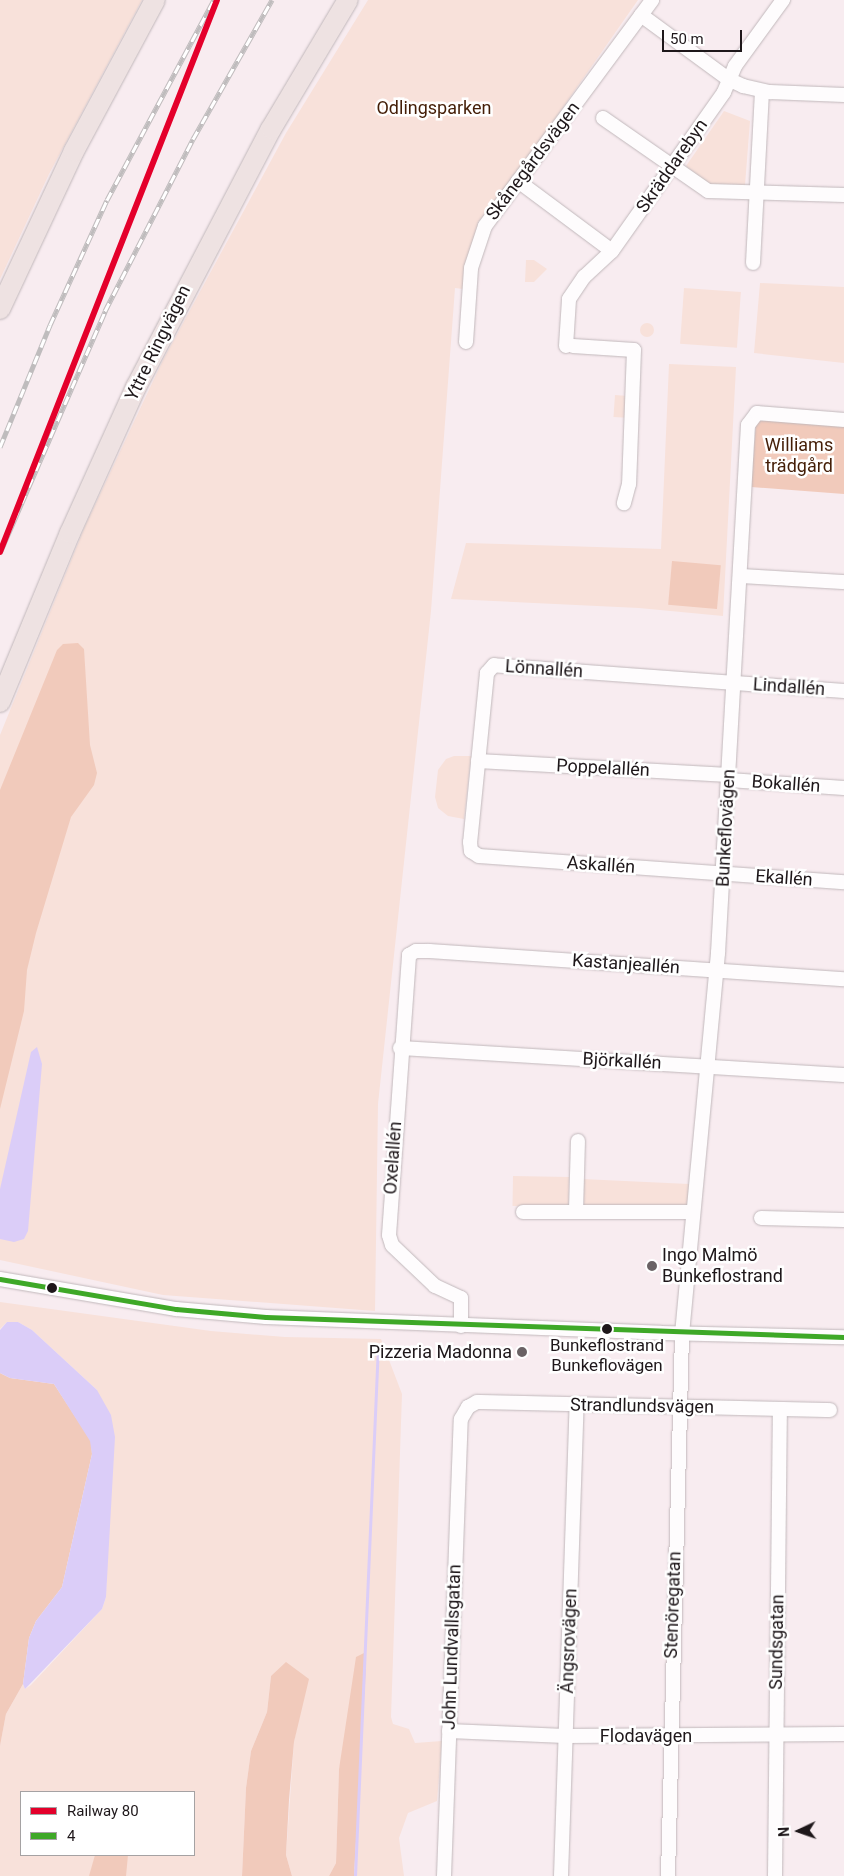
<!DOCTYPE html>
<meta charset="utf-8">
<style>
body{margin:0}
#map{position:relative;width:844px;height:1876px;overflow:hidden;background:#f8ecf0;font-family:Roboto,sans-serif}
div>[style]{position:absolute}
.green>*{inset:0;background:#f8e1da;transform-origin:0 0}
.round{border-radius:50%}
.forest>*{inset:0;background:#f1cabb;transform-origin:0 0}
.water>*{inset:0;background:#dbcdf8}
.stream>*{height:3px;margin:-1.5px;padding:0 1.5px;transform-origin:1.5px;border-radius:1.5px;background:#dbcdf8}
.roads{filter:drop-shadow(0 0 1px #c1b8bb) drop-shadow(0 0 1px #c1b8bb)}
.minor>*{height:14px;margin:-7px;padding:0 7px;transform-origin:7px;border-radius:7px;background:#fefcfd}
.highway>*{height:20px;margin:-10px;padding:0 10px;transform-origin:10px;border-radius:10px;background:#eee2e2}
.rail>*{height:5px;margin-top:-2.5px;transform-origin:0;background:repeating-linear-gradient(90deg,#fff 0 9px,#bfbcbd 0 18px);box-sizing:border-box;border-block:1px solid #bfbcbd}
.bus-1>*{height:5px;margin:-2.5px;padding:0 2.5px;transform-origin:2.5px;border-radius:2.5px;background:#3ea827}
.rail-1>*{height:6px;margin:-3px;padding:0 3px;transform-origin:3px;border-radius:3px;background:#e4002b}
.dots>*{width:14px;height:14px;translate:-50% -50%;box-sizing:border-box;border:2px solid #fff;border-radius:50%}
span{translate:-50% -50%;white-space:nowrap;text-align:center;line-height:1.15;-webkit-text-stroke:5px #fff;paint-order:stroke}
.bus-label{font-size:17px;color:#1e171a}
.park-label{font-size:18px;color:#441e07}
.street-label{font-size:18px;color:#1e171a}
.poi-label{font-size:18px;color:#1e171a}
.left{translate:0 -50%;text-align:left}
.right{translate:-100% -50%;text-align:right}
.legend{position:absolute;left:20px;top:1791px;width:175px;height:65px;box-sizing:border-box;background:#fff;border:1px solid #a5a2a3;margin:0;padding:6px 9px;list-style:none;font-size:15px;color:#1e171a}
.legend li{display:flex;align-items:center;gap:10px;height:25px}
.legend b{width:25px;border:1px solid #a5a2a3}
.north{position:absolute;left:774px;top:1806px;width:50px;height:50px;-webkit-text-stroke:4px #fff;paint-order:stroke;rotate:267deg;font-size:14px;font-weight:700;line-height:20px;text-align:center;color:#1e171a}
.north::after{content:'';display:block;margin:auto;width:18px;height:22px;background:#1e171a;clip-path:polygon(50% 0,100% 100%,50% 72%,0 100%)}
.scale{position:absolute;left:662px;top:30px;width:80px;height:22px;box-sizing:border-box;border:2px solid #1e171a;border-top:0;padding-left:6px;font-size:15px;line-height:18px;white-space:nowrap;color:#1e171a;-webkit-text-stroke:4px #fff;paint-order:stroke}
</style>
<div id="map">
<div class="green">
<div style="clip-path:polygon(0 0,142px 0,49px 174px,0 279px)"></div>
<div style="clip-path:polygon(368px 0,638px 0,508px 186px,478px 222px,463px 289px,455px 288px,431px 611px,378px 1104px,375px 1311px,163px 1295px,0 1260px,0 735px,85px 526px,163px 360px,286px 133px)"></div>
<div style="clip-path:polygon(724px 111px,750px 121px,745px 185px,708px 184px,686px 166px)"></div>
<div style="clip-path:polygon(526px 260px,534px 260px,547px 269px,534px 282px,525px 282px)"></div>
<div style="clip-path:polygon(760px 283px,844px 287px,844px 363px,754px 353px)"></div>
<div style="left:684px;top:288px;width:57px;height:56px;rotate:4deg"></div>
<div class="round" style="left:640px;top:323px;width:14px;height:14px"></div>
<div style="clip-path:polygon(669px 364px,736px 367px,723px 616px,639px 608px,451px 599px,466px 543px,661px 549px)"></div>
<div style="left:615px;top:395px;width:13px;height:22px;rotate:4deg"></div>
<div style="clip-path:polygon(454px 756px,471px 756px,464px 819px,448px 816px,438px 808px,435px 797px,438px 770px,446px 759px)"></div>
<div style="left:513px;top:1176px;width:56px;height:30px;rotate:1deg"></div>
<div style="clip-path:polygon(582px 1179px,689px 1184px,688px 1207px,584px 1206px)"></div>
<div style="clip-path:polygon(evenodd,0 1302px,211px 1331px,285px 1337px,381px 1339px,402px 1394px,391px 1717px,393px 1724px,409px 1729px,415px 1743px,442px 1741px,437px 1801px,408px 1813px,399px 1838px,404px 1876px,354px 1876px,366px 1668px,339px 1769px,336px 1863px,329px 1876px,292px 1876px,286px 1855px,294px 1742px,300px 1711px,271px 1676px,267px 1712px,251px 1751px,246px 1788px,242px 1876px,0 1876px,0 1746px,6px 1714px,23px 1684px,25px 1689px,31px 1685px,102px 1609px,106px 1597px,107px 1546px,97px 1390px,32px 1330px,18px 1322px,7px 1322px,0 1329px,0 1302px,21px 1792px,194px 1792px,194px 1855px,21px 1855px,21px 1792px)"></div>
</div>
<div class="forest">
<div style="clip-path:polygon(764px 420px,844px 426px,844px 494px,751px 487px,756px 422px)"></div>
<div style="left:672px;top:561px;width:49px;height:44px;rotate:5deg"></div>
<div style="clip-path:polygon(78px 643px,84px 649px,90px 745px,97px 773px,94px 785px,71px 817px,36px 933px,27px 970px,24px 1011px,0 1109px,0 790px,57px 650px,63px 644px)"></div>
<div style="clip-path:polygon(0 1373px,10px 1378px,54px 1384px,91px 1441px,92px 1454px,62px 1587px,36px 1621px,29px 1638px,23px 1684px,6px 1714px,0 1746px)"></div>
<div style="clip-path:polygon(364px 1653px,366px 1668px,354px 1876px,329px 1876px,336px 1863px,339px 1769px,356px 1657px)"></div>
<div style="clip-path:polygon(286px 1662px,309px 1679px,294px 1742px,289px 1800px,286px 1855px,292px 1876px,242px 1876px,246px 1788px,251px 1751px,267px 1712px,271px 1676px)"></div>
<div style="clip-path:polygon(95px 1855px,128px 1855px,126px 1876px,89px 1876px)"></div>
</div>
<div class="water">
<div style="clip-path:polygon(37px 1047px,42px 1064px,28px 1231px,24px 1239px,14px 1242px,0 1239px,0 1189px,31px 1052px)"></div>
<div style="clip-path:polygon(7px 1322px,18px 1322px,32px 1330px,97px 1390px,111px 1415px,115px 1437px,106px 1597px,102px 1609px,25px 1689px,23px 1684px,29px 1638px,36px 1621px,62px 1587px,92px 1454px,90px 1441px,54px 1384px,10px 1378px,0 1373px,0 1330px)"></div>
</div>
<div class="stream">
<div style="left:355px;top:1876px;width:532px;rotate:-87.52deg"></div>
</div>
<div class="roads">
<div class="minor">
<div style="left:641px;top:15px;width:108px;rotate:36.3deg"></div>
<div style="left:728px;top:79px;width:17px;rotate:25deg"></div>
<div style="left:743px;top:86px;width:28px;rotate:13deg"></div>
<div style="left:770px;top:92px;width:74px;rotate:2.3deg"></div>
<div style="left:603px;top:118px;width:128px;rotate:34.8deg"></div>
<div style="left:708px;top:191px;width:136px;rotate:1.7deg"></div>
<div style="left:518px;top:181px;width:117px;rotate:36.7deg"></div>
<div style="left:753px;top:263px;width:172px;rotate:-87deg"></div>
<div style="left:466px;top:342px;width:74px;rotate:-86.1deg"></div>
<div style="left:471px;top:268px;width:44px;rotate:-71.6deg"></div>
<div style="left:485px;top:226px;width:281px;rotate:-53.5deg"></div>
<div style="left:566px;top:346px;width:47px;rotate:-86.3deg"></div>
<div style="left:569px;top:299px;width:27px;rotate:-56deg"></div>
<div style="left:584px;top:277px;width:38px;rotate:-43deg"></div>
<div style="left:612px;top:251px;width:194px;rotate:-54.8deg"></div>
<div style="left:724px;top:92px;width:28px;rotate:-67deg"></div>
<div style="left:735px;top:66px;width:82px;rotate:-54deg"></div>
<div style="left:573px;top:346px;width:61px;rotate:3.8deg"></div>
<div style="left:634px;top:350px;width:134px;rotate:92.1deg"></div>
<div style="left:629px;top:484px;width:20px;rotate:105deg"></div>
<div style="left:740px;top:576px;width:104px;rotate:3.3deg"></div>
<div style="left:844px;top:691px;width:351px;rotate:-175.8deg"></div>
<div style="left:494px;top:665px;width:11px;rotate:131deg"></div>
<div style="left:487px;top:673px;width:170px;rotate:95.7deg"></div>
<div style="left:470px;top:842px;width:9px;rotate:84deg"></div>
<div style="left:471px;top:851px;width:9px;rotate:32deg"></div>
<div style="left:479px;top:856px;width:366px;rotate:4.1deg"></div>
<div style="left:478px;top:761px;width:251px;rotate:3.2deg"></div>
<div style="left:729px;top:780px;width:115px;rotate:4deg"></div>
<div style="left:400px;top:1048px;width:445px;rotate:3.5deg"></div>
<div style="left:576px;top:1211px;width:70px;rotate:-88.4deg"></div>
<div style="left:523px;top:1212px;width:170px"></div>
<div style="left:761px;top:1218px;width:83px;rotate:1.4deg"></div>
<div style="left:0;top:1279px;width:179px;rotate:9.7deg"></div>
<div style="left:176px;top:1309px;width:90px;rotate:5.1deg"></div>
<div style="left:266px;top:1317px;width:395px;rotate:2.3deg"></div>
<div style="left:661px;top:1333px;width:183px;rotate:1.3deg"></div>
<div style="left:461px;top:1326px;width:28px;rotate:-90deg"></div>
<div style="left:461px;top:1298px;width:29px;rotate:-155deg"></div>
<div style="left:435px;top:1286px;width:59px;rotate:-136.4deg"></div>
<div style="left:392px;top:1245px;width:10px;rotate:-107deg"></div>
<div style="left:389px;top:1235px;width:281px;rotate:-85.9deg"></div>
<div style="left:409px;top:955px;width:8px;rotate:-30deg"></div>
<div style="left:416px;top:951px;width:13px"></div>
<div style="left:429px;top:951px;width:416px;rotate:3.9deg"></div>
<div style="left:449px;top:1731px;width:116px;rotate:2.5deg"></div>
<div style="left:565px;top:1736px;width:279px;rotate:-0.4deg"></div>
<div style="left:444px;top:1876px;width:457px;rotate:-87.9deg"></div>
<div style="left:461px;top:1419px;width:14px;rotate:-60deg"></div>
<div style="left:468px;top:1407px;width:10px;rotate:-29deg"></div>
<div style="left:477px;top:1402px;width:353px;rotate:1.3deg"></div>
<div style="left:561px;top:1876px;width:471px;rotate:-88.1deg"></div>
<div style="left:668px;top:1876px;width:542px;rotate:-88.52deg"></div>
<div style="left:682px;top:1334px;width:383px;rotate:-84.6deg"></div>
<div style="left:718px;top:953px;width:529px;rotate:-86.75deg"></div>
<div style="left:748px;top:425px;width:15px;rotate:-53deg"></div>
<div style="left:757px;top:413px;width:87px;rotate:4.6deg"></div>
<div style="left:775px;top:1876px;width:467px;rotate:-89.4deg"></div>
</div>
<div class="highway">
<div style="left:0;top:309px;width:174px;rotate:-64.9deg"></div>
<div style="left:74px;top:151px;width:171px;rotate:-61.8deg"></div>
<div style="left:0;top:702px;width:183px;rotate:-67.5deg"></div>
<div style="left:70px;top:533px;width:160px;rotate:-65.7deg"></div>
<div style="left:136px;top:387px;width:291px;rotate:-62.4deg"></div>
<div style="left:271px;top:129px;width:150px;rotate:-59.2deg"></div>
</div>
</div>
<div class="rail">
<div style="left:0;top:447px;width:132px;rotate:-67.7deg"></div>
<div style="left:50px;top:325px;width:137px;rotate:-65.5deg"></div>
<div style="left:107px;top:200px;width:227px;rotate:-61.9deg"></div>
<div style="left:0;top:553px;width:264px;rotate:-66.5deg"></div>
<div style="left:105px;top:311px;width:193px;rotate:-62.9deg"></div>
<div style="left:193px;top:139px;width:160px;rotate:-60.4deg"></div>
</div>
<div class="bus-1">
<div style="left:0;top:1279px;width:179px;rotate:9.7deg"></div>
<div style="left:176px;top:1309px;width:90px;rotate:5.1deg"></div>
<div style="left:266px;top:1317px;width:578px;rotate:1.98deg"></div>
</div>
<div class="rail-1">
<div style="left:0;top:552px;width:593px;rotate:-68.54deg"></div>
</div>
<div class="dots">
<div style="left:652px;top:1266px;background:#6a6265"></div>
<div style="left:52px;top:1288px;background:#1e171a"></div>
<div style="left:607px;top:1329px;background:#1e171a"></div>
<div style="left:522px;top:1352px;background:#6a6265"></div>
</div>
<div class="bus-label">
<span style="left:607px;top:1356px">Bunkeflostrand<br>Bunkeflovägen</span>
</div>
<div class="park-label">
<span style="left:434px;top:108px">Odlingsparken</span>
<span style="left:799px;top:456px">Williams<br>trädgård</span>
</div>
<div class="street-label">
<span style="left:533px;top:161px;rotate:-53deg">Skånegårdsvägen</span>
<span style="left:672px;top:166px;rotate:-55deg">Skräddarebyn</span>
<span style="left:158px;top:343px;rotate:-64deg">Yttre Ringvägen</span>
<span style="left:544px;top:669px;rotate:4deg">Lönnallén</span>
<span style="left:789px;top:687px;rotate:4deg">Lindallén</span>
<span style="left:603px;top:768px;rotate:3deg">Poppelallén</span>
<span style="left:786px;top:784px;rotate:4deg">Bokallén</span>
<span style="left:726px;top:828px;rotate:-87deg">Bunkeflovägen</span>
<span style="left:601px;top:865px;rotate:4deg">Askallén</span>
<span style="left:784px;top:878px;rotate:4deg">Ekallén</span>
<span style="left:626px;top:964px;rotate:4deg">Kastanjeallén</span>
<span style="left:622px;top:1061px;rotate:3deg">Björkallén</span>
<span style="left:393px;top:1158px;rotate:-86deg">Oxelallén</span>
<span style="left:642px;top:1406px;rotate:1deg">Strandlundsvägen</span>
<span style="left:673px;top:1605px;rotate:-88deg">Stenöregatan</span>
<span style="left:569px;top:1641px;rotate:-88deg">Ängsrovägen</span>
<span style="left:777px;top:1642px;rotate:-89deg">Sundsgatan</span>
<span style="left:452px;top:1647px;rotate:-88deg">John Lundvallsgatan</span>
<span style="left:646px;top:1736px">Flodavägen</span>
</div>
<div class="poi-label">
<span class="left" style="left:662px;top:1266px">Ingo Malmö<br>Bunkeflostrand</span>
<span class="right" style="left:512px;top:1352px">Pizzeria Madonna</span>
</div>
<ul class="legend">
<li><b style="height:6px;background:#e4002b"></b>Railway 80</li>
<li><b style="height:6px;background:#3ea827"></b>4</li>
</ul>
<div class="north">N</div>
<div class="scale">50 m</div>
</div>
